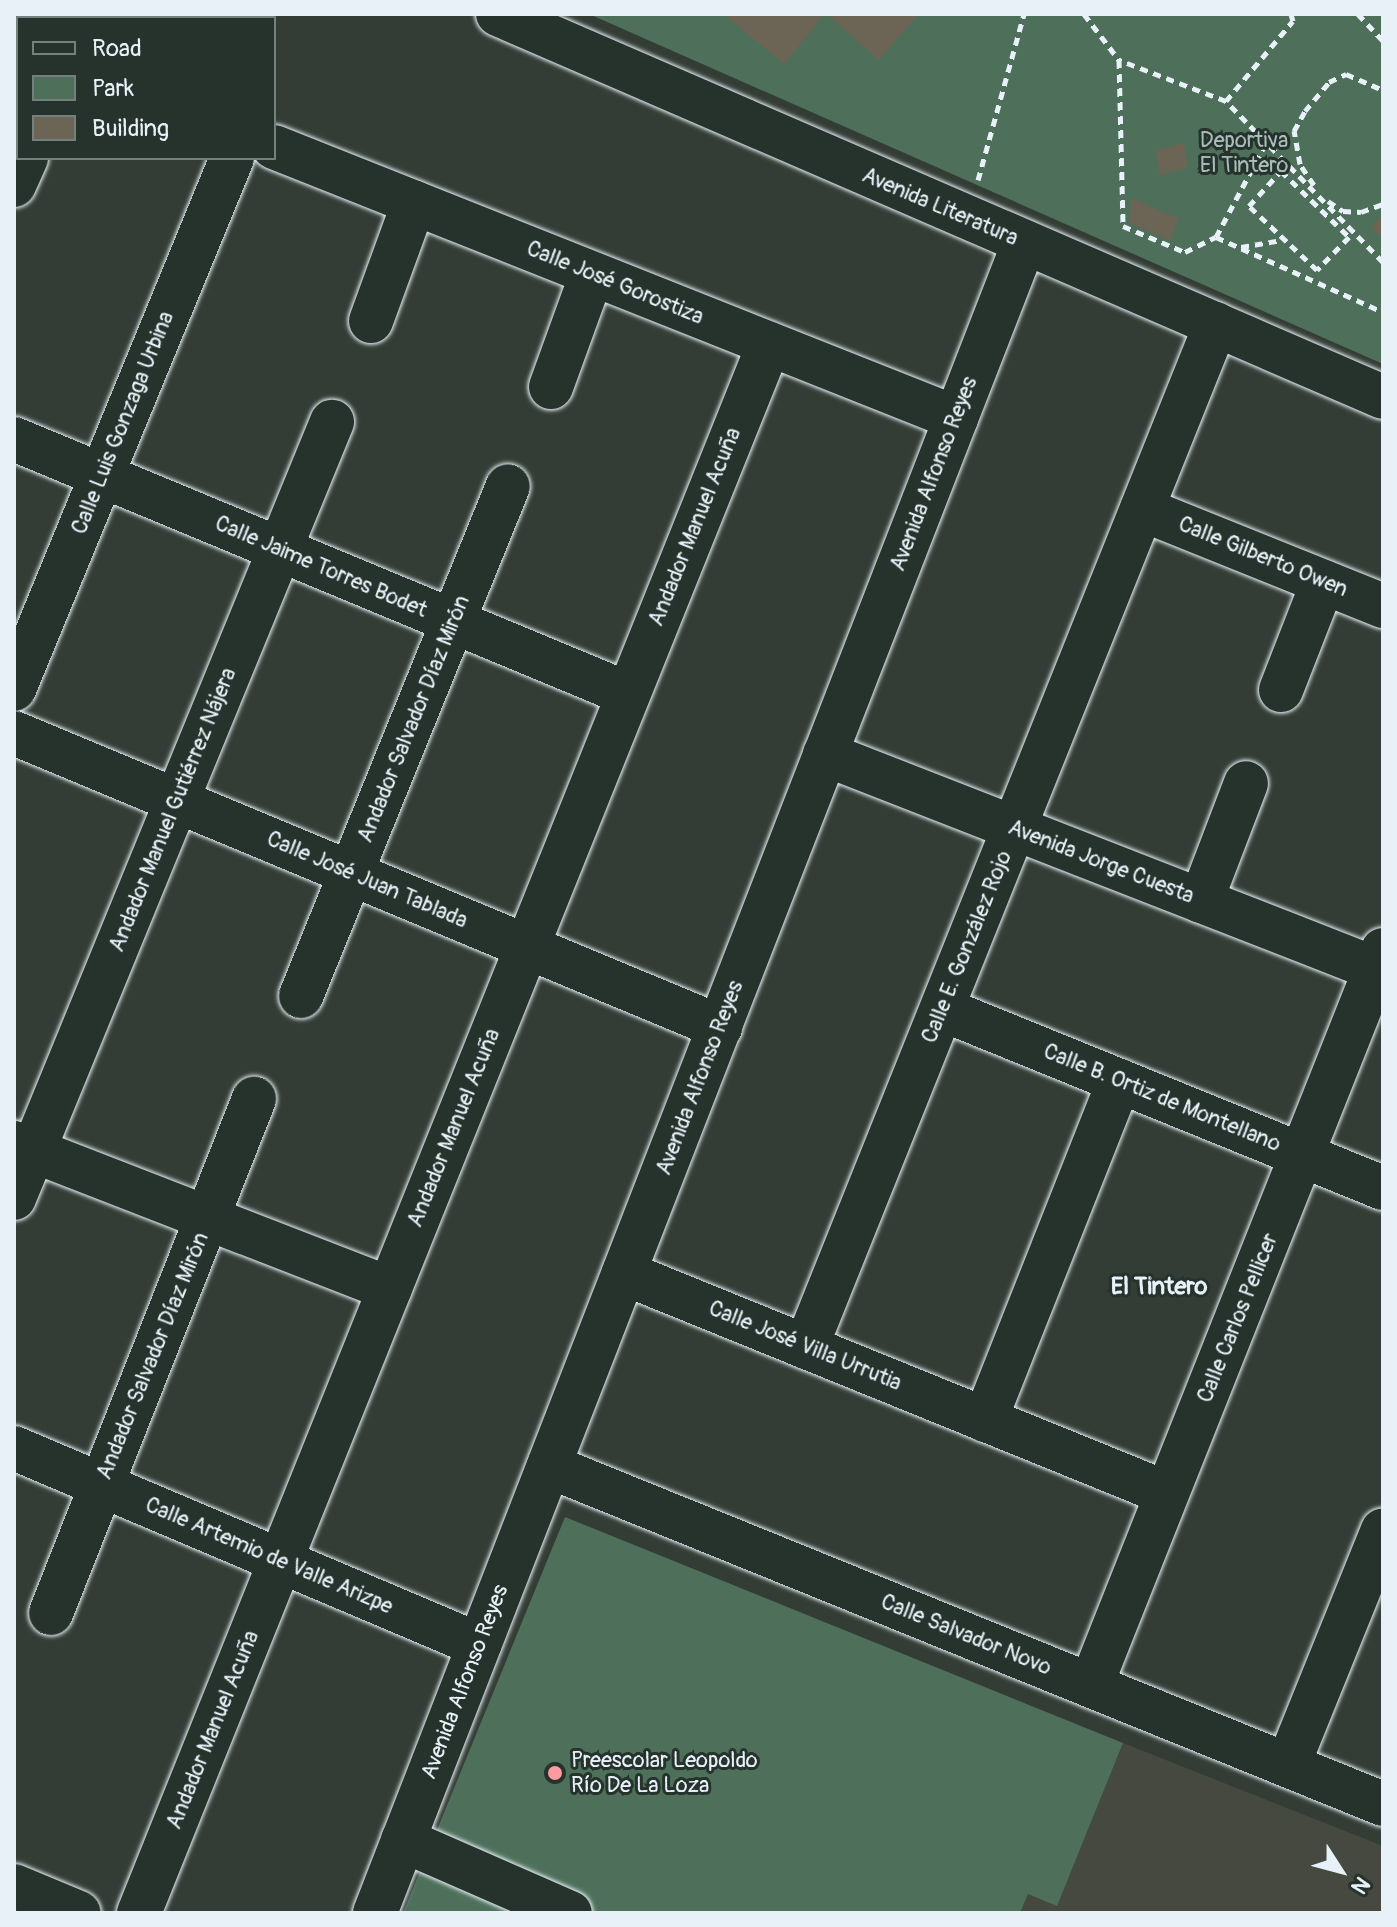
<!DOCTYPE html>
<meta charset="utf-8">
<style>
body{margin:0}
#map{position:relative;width:1397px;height:1927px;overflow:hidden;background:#343d35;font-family:Pangolin,sans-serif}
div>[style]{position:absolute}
.built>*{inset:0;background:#45493f}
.green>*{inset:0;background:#4e705b}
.building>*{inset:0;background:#6c6455}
.path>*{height:5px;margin-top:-2.5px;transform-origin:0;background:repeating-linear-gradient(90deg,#e8f1f8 0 8px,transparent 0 14px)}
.roads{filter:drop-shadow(0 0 2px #e8f1f8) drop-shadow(0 0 2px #e8f1f8)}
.minor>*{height:44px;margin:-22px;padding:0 22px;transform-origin:22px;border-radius:22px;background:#26332d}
.dots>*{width:22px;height:22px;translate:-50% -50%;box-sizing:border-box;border:4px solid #26332d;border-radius:50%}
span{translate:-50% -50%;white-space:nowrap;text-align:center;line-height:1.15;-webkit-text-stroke:6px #26332d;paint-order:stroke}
.park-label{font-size:22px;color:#aabdb9}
.street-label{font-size:22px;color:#e8f1f8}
.poi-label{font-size:22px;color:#e8f1f8}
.left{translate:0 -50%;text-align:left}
.neighbourhood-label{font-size:24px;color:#e8f1f8;font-weight:700}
.frame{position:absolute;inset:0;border:16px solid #e8f1f8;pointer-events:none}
.legend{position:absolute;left:16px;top:16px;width:260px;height:144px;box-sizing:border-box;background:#26332d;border:2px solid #747f7e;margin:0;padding:10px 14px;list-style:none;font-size:24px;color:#e8f1f8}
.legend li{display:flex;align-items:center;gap:16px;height:40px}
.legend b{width:40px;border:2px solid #747f7e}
.north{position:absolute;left:1301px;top:1831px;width:80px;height:80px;-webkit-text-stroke:6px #26332d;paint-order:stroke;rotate:126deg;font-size:22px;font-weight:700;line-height:32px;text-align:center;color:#e8f1f8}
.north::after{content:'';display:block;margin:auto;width:28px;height:36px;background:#e8f1f8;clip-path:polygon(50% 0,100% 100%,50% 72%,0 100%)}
</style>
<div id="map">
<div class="built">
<div style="clip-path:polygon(1123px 1743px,1383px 1846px,1383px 1913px,1020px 1913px,1028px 1894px,1057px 1905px)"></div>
</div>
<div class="green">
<div style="clip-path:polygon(589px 14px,1383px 14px,1383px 364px)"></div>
<div style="clip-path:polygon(565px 1517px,1123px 1743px,1057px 1906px,1028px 1894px,1020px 1913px,403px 1913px)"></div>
</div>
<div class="building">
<div style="clip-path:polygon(723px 14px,818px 14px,822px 17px,784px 64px)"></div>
<div style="clip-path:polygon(827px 14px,919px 14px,879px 60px)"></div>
<div style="clip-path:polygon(1184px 142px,1188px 167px,1160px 176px,1156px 151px)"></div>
<div style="clip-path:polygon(1131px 198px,1179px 219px,1170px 241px,1130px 223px)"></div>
<div style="clip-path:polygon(1383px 214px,1383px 239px,1371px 227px)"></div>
</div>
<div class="path">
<div style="left:1084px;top:14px;width:58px;rotate:52.7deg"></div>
<div style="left:1358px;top:14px;width:37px;rotate:47deg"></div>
<div style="left:1226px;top:101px;width:104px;rotate:-50.1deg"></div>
<div style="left:1293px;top:21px;width:7px;rotate:-106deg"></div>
<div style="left:1281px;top:171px;width:95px;rotate:44.1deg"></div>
<div style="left:1349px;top:237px;width:46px;rotate:134.1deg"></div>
<div style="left:1317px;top:270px;width:93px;rotate:-136.7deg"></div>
<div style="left:1249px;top:206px;width:47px;rotate:-47.6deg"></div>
<div style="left:978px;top:180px;width:172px;rotate:-74.5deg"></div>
<div style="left:1314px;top:185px;width:25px;rotate:-124deg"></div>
<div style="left:1300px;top:164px;width:34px;rotate:-100deg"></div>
<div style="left:1294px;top:131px;width:23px;rotate:-61deg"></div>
<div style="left:1305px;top:111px;width:38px;rotate:-50deg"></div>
<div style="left:1329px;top:82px;width:19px;rotate:-25deg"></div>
<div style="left:1346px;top:74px;width:40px;rotate:23.4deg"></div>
<div style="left:1328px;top:201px;width:18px;rotate:34deg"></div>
<div style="left:1343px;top:211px;width:18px;rotate:3deg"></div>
<div style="left:1361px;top:212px;width:23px;rotate:-20deg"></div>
<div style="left:1216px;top:237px;width:109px;rotate:-62deg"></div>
<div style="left:1241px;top:247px;width:42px;rotate:-9.7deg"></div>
<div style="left:1383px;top:262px;width:225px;rotate:-134.3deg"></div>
<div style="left:1226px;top:101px;width:115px;rotate:-159deg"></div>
<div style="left:1119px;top:60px;width:166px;rotate:88.6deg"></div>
<div style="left:1123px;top:226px;width:67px;rotate:22.8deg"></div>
<div style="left:1185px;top:252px;width:34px;rotate:-26deg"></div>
<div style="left:1216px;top:237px;width:183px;rotate:24.2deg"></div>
</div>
<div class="roads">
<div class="minor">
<div style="left:498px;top:14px;width:964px;rotate:23.4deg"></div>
<div style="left:86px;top:18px;width:4px;rotate:-63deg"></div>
<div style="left:14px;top:29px;width:11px;rotate:-68deg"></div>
<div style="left:274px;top:147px;width:734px;rotate:21.67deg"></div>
<div style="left:14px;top:185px;width:30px;rotate:-66deg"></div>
<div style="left:371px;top:321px;width:126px;rotate:-70deg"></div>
<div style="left:551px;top:387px;width:120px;rotate:-70.1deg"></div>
<div style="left:14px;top:439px;width:665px;rotate:22.55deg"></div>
<div style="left:1142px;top:509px;width:260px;rotate:21.9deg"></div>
<div style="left:14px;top:689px;width:574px;rotate:-67.68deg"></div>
<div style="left:1281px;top:690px;width:116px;rotate:-68.7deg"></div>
<div style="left:14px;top:733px;width:765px;rotate:22.61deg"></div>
<div style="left:825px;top:754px;width:591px;rotate:21.32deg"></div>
<div style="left:1201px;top:901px;width:126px;rotate:-69.1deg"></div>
<div style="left:301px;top:996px;width:550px;rotate:-67.91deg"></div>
<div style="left:942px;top:1009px;width:476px;rotate:22.1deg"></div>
<div style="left:14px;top:1143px;width:403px;rotate:21.2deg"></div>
<div style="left:14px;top:1198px;width:839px;rotate:-67.72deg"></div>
<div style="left:624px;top:1273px;width:585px;rotate:22.09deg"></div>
<div style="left:806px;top:1347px;width:1102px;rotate:-68.16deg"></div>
<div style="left:985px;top:1420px;width:365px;rotate:-68.4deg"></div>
<div style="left:14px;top:1448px;width:505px;rotate:22.96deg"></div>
<div style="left:549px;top:1466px;width:900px;rotate:22.06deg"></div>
<div style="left:51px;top:1613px;width:553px;rotate:-68.45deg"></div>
<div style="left:1091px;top:1685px;width:791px;rotate:-68.33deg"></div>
<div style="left:1288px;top:1765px;width:253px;rotate:-68deg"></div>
<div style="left:403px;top:1840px;width:182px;rotate:23.6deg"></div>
<div style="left:14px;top:1886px;width:70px;rotate:22.6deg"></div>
<div style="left:139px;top:1913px;width:1691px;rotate:-68.12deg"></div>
<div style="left:375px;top:1913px;width:1792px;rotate:-68.76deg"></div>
</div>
</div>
<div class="dots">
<div style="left:555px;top:1773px;background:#ff9aa2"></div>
</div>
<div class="park-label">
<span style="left:1244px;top:153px">Deportiva<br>El Tintero</span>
</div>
<div class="street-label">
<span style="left:940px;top:207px;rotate:23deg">Avenida Literatura</span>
<span style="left:615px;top:283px;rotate:22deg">Calle José Gorostiza</span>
<span style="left:123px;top:423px;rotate:-68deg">Calle Luis Gonzaga Urbina</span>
<span style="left:934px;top:474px;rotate:-69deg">Avenida Alfonso Reyes</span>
<span style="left:695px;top:527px;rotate:-68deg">Andador Manuel Acuña</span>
<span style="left:1263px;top:557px;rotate:22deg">Calle Gilberto Owen</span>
<span style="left:321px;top:567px;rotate:23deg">Calle Jaime Torres Bodet</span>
<span style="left:414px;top:719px;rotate:-68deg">Andador Salvador Díaz Mirón</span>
<span style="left:173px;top:810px;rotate:-68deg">Andador Manuel Gutiérrez Nájera</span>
<span style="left:1101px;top:862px;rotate:21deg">Avenida Jorge Cuesta</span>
<span style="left:367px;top:880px;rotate:23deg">Calle José Juan Tablada</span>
<span style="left:967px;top:947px;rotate:-68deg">Calle E. González Rojo</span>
<span style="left:700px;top:1078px;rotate:-69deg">Avenida Alfonso Reyes</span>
<span style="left:1162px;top:1098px;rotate:22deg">Calle B. Ortiz de Montellano</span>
<span style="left:454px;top:1128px;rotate:-68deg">Andador Manuel Acuña</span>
<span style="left:1238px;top:1318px;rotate:-68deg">Calle Carlos Pellicer</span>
<span style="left:805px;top:1346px;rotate:22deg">Calle José Villa Urrutia</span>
<span style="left:153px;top:1356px;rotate:-68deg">Andador Salvador Díaz Mirón</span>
<span style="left:269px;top:1556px;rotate:23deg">Calle Artemio de Valle Arizpe</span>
<span style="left:966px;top:1635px;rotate:22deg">Calle Salvador Novo</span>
<span style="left:465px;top:1682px;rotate:-69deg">Avenida Alfonso Reyes</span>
<span style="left:213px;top:1730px;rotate:-68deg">Andador Manuel Acuña</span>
</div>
<div class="poi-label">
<span class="left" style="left:571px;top:1773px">Preescolar Leopoldo<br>Río De La Loza</span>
</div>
<div class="neighbourhood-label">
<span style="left:1159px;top:1287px">El Tintero</span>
</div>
<div class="frame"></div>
<ul class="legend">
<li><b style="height:10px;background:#26332d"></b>Road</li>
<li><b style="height:22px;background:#4e705b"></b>Park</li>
<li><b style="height:22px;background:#6c6455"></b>Building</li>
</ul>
<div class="north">N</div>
</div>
